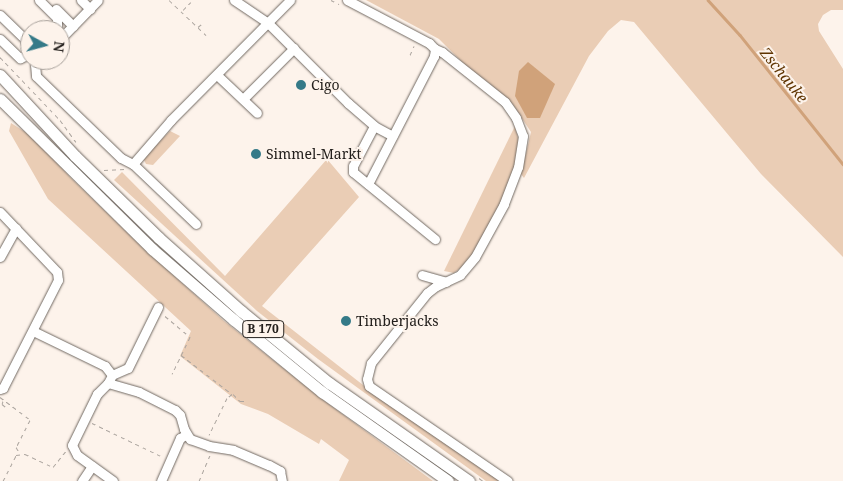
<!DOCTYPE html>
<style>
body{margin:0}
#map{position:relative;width:843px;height:481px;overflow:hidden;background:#fdf3eb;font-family:"Noto Serif",serif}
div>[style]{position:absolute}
.green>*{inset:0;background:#eacdb5}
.water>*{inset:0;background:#d0a27a}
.stream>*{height:2.5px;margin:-1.25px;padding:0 1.25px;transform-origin:1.25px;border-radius:1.25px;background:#d0a27a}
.path>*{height:1px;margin-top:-0.5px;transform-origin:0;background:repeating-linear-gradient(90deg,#aca59f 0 4px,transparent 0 8px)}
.roads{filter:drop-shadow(0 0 1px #716962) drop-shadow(0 0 1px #716962)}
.minor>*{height:9px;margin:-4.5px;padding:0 4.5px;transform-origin:4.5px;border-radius:4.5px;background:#fff}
.major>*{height:11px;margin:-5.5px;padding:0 5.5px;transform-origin:5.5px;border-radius:5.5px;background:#fff}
.dots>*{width:14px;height:14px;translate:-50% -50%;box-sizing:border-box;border:2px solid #fdf3eb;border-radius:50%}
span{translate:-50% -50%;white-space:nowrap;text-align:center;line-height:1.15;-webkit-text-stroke:4px #fdf3eb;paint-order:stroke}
.shield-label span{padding:1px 4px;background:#fdf3eb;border:1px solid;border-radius:4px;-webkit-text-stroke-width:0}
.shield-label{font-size:12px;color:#24201d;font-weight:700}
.poi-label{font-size:14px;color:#24201d}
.left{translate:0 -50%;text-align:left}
.water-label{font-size:15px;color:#5f3400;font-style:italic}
.north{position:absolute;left:20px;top:20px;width:50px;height:50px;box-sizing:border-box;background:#fdf3eb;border:1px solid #a69f99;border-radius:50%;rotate:97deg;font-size:14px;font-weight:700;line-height:20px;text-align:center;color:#24201d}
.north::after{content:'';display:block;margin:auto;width:18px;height:22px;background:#357a88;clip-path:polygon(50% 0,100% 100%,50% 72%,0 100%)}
</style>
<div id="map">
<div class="green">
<div style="clip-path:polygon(366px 0,843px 0,843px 10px,831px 10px,823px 15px,818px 24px,819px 31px,843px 69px,843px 257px,761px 174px,634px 22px,621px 20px,608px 31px,589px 56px,524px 178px,521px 174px,531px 132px,513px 105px,489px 83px,468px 68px,439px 39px)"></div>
<div style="clip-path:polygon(11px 123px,33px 137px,71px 178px,140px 245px,224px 321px,322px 399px,433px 481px,339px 481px,349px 460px,321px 439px,319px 444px,268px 414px,241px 404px,180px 356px,191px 331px,48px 199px,9px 131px)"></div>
<div style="clip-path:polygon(515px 126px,519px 142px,518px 158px,507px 191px,469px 262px,454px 273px,444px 271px)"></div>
<div style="clip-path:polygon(170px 131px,180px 136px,153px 165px,146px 164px,143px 158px)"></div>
<div style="clip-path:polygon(327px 159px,359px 197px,262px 306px,372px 392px,501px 481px,486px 481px,318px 359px,257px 311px,114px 180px,122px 172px,225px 276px)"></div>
</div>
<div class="water">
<div style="clip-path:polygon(528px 62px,555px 84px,540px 118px,527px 118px,515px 96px,519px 71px)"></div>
</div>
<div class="stream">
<div style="left:708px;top:0;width:47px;rotate:47.6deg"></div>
<div style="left:740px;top:35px;width:165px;rotate:51.4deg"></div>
</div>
<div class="path">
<div style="left:169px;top:0;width:51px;rotate:43.4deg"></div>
<div style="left:331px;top:0;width:9px;rotate:27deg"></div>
<div style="left:183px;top:10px;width:11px;rotate:-45deg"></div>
<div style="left:198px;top:27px;width:6px;rotate:-39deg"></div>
<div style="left:410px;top:55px;width:10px;rotate:-66deg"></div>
<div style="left:0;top:57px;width:87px;rotate:46.4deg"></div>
<div style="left:60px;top:120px;width:27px;rotate:54deg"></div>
<div style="left:104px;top:170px;width:21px;rotate:-3deg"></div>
<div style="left:165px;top:316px;width:33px;rotate:40deg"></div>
<div style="left:190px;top:337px;width:41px;rotate:115.9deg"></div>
<div style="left:181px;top:355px;width:64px;rotate:37.4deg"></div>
<div style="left:232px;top:394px;width:6px;rotate:141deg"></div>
<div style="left:227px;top:398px;width:41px;rotate:115.9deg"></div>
<div style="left:233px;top:394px;width:10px;rotate:45deg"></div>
<div style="left:240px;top:401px;width:7px"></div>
<div style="left:0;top:397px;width:38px;rotate:37deg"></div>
<div style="left:30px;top:420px;width:30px;rotate:117deg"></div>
<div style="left:16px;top:447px;width:6px;rotate:59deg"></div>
<div style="left:3px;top:401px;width:3px;rotate:108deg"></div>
<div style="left:2px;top:404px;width:6px;rotate:39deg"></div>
<div style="left:92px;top:423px;width:79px;rotate:25.6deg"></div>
<div style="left:479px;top:478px;width:5px;rotate:37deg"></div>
<div style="left:3px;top:481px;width:29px;rotate:-63deg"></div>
<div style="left:16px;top:455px;width:9px;rotate:-6deg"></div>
<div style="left:25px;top:454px;width:31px;rotate:25deg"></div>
<div style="left:53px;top:467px;width:21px;rotate:-51deg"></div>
<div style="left:199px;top:481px;width:28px;rotate:-67deg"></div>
</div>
<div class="roads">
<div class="minor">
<div style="left:39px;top:0;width:25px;rotate:45deg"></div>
<div style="left:57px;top:18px;width:12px;rotate:90deg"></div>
<div style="left:81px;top:0;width:13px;rotate:45deg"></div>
<div style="left:234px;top:0;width:40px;rotate:34deg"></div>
<div style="left:267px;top:22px;width:115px;rotate:45deg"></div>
<div style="left:348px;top:103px;width:35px;rotate:41deg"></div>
<div style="left:374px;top:126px;width:21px;rotate:28deg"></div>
<div style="left:347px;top:0;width:93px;rotate:27.7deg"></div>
<div style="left:429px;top:43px;width:8px;rotate:45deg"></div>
<div style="left:435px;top:49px;width:8px;rotate:23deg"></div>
<div style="left:442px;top:52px;width:80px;rotate:38.4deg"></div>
<div style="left:505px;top:102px;width:19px;rotate:55deg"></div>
<div style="left:516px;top:118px;width:19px;rotate:69deg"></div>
<div style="left:523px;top:136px;width:31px;rotate:99deg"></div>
<div style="left:518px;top:167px;width:40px;rotate:111deg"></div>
<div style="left:504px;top:204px;width:60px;rotate:118.7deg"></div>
<div style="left:475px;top:257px;width:23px;rotate:130deg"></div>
<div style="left:460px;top:275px;width:26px;rotate:155deg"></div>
<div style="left:436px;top:286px;width:11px;rotate:142deg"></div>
<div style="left:427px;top:293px;width:90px;rotate:128.7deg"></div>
<div style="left:371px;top:363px;width:16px;rotate:104deg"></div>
<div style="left:367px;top:379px;width:7px;rotate:74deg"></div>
<div style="left:369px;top:386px;width:168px;rotate:34.4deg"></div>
<div style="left:56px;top:9px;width:24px;rotate:45deg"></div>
<div style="left:0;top:15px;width:42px;rotate:44deg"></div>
<div style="left:0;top:39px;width:28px;rotate:44deg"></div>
<div style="left:20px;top:58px;width:11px;rotate:-22deg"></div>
<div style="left:60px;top:39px;width:54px;rotate:-45.7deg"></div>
<div style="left:39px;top:60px;width:6px;rotate:135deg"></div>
<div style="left:35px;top:64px;width:12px;rotate:85deg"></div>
<div style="left:36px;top:76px;width:118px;rotate:44deg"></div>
<div style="left:121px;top:158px;width:13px;rotate:27deg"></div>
<div style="left:133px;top:164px;width:87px;rotate:43.6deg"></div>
<div style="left:217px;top:75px;width:55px;rotate:43.5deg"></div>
<div style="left:243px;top:99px;width:72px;rotate:-45deg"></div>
<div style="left:374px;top:126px;width:45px;rotate:117.7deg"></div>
<div style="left:353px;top:166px;width:6px;rotate:90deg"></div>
<div style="left:353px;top:172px;width:106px;rotate:39.3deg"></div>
<div style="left:133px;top:164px;width:58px;rotate:-49.2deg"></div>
<div style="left:171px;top:120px;width:169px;rotate:-45.2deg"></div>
<div style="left:368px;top:184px;width:144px;rotate:-62.7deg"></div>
<div style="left:434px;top:56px;width:7px;rotate:-82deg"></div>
<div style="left:0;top:212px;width:83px;rotate:46.5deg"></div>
<div style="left:57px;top:272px;width:8px;rotate:83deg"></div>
<div style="left:58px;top:280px;width:121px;rotate:117deg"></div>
<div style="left:3px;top:388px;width:3px;rotate:162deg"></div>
<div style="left:0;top:257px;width:33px;rotate:-61deg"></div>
<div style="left:422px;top:275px;width:25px;rotate:16deg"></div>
<div style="left:33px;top:331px;width:80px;rotate:25.9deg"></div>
<div style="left:105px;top:366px;width:11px;rotate:52deg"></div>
<div style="left:108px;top:383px;width:9px;rotate:-63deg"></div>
<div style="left:112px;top:375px;width:17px;rotate:-24deg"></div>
<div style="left:128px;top:368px;width:68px;rotate:-63.8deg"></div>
<div style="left:82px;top:481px;width:18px;rotate:-56deg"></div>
<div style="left:113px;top:481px;width:44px;rotate:-144.2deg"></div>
<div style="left:77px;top:455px;width:11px;rotate:-117deg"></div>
<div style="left:72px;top:445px;width:57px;rotate:-63.9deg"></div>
<div style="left:97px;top:394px;width:16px;rotate:-45deg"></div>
<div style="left:108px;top:383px;width:32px;rotate:16deg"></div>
<div style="left:139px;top:392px;width:40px;rotate:26.6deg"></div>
<div style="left:175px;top:410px;width:7px;rotate:45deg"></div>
<div style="left:180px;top:415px;width:15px;rotate:74deg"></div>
<div style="left:184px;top:429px;width:12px;rotate:59deg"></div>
<div style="left:190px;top:439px;width:20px;rotate:20deg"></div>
<div style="left:209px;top:446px;width:24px;rotate:9deg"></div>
<div style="left:233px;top:450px;width:39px;rotate:23deg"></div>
<div style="left:269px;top:465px;width:13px;rotate:29deg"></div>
<div style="left:280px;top:471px;width:10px;rotate:79deg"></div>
<div style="left:161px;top:481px;width:47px;rotate:-66.2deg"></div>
<div style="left:180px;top:438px;width:7px;rotate:-27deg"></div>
</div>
<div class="major">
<div style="left:0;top:75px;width:110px;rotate:47.2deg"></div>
<div style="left:75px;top:156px;width:117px;rotate:44.3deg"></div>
<div style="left:159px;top:238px;width:110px;rotate:41.7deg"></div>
<div style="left:241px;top:311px;width:114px;rotate:39.3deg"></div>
<div style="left:329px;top:383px;width:171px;rotate:35deg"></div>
<div style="left:0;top:99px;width:214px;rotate:44.6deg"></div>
<div style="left:152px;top:249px;width:108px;rotate:40.9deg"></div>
<div style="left:234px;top:320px;width:114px;rotate:39.3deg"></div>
<div style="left:322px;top:392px;width:154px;rotate:35.2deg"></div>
</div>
</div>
<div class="dots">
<div style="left:301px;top:85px;background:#357a88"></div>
<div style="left:256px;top:154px;background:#357a88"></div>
<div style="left:346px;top:321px;background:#357a88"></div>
</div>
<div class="shield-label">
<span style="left:263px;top:329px">B 170</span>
</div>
<div class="poi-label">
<span class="left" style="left:311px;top:85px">Cigo</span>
<span class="left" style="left:266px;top:154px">Simmel-Markt</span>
<span class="left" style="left:356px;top:321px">Timberjacks</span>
</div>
<div class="water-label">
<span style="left:784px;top:75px;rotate:51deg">Zschauke</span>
</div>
<div class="north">N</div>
</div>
